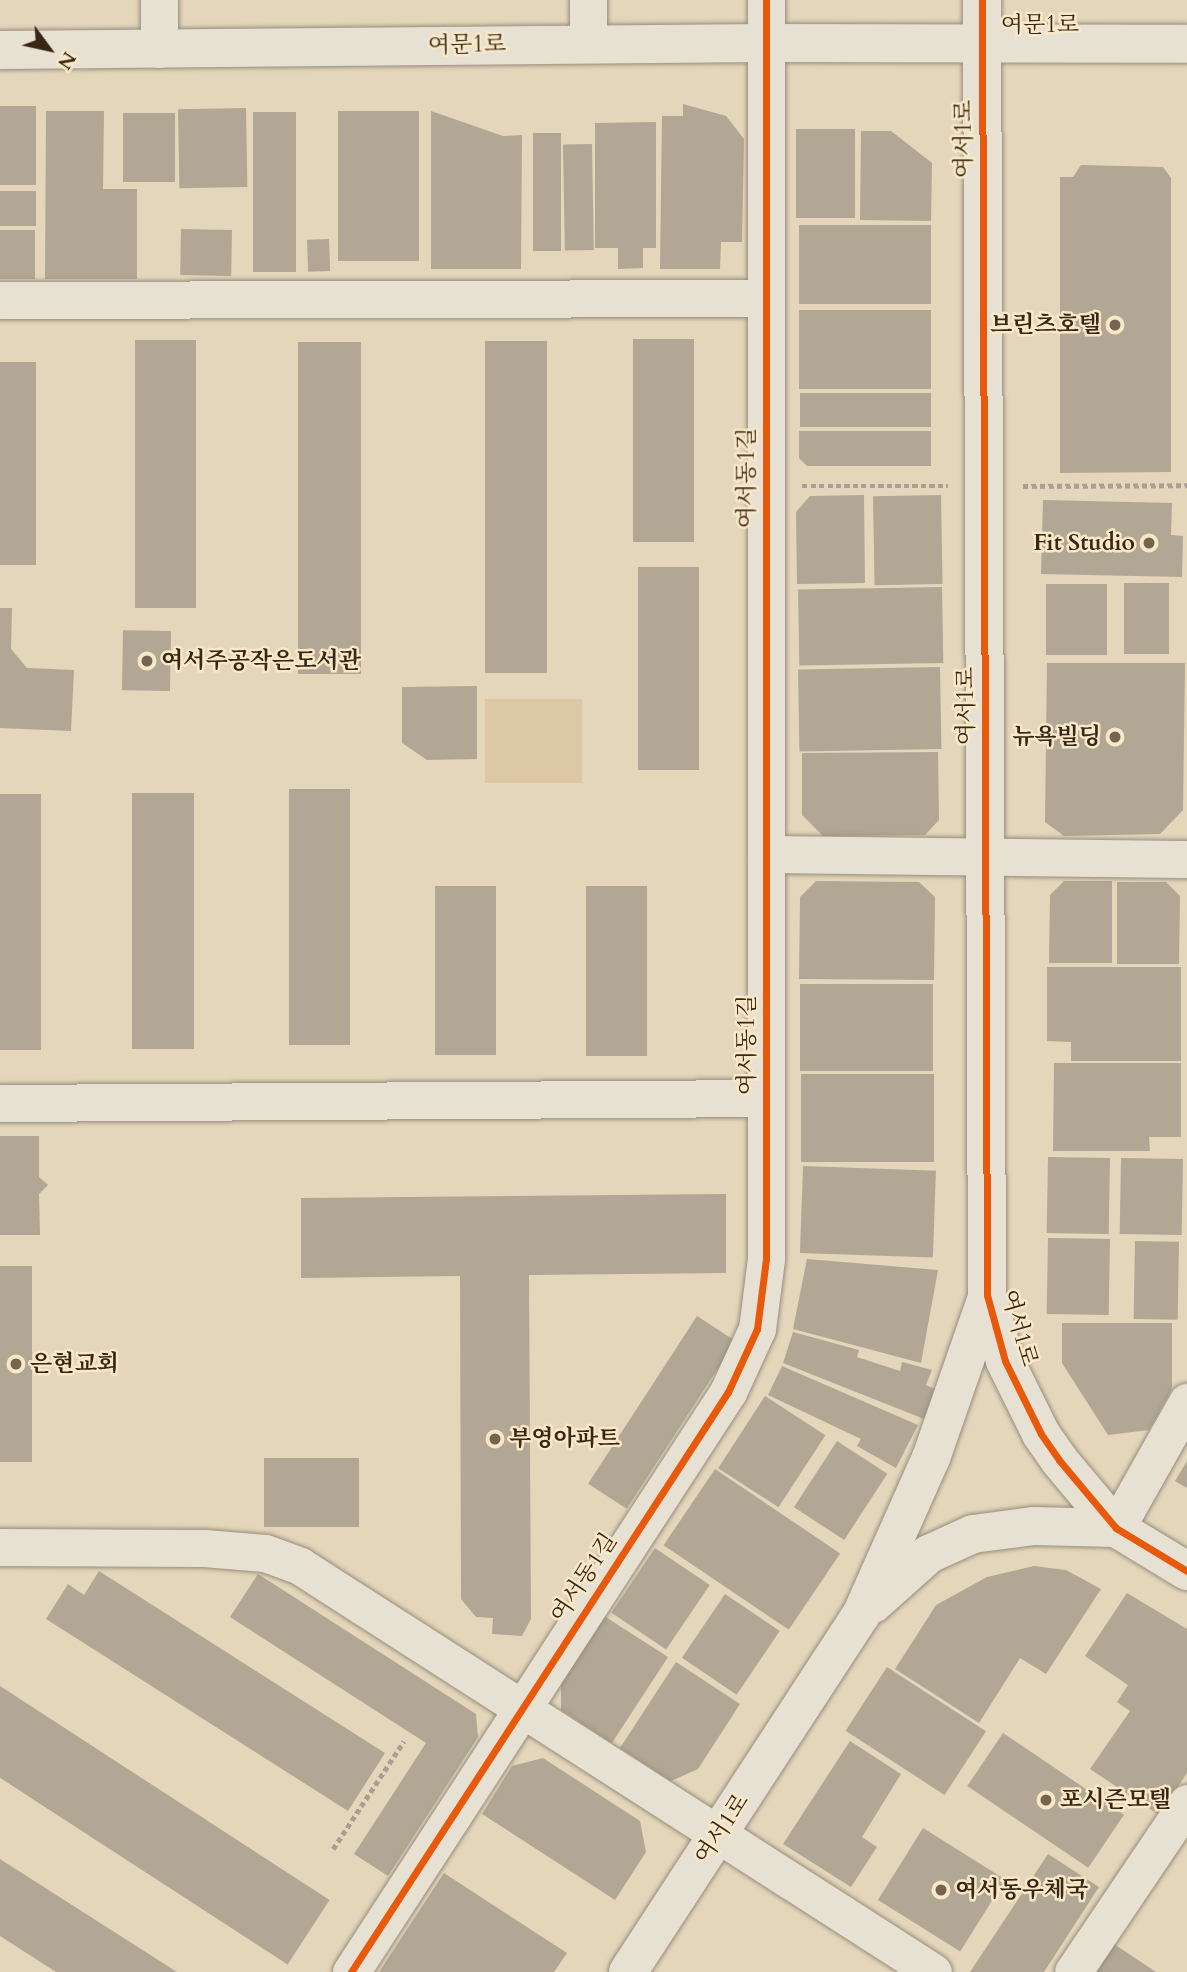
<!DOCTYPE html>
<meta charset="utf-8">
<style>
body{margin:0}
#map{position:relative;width:1187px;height:1972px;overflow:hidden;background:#e4d6bb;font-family:Cardo,"Noto Serif KR",serif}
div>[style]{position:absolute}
.green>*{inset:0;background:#dcc8a4;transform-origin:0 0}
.building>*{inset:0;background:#b1a794;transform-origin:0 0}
.path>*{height:4.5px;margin-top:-2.25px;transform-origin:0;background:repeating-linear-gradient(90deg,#a8a096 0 5px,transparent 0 8.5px)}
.roads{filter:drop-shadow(0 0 2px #988d7c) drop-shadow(0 0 2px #988d7c)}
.minor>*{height:37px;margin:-18.5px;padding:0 18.5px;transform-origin:18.5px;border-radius:18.5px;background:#e7e1d4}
.tertiary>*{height:38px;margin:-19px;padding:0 19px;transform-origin:19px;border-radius:19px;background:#e7e1d4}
.cycleway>*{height:7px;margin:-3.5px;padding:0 3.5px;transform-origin:3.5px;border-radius:3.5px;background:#e8590c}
.dots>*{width:19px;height:19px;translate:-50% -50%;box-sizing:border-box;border:4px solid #f8e8c8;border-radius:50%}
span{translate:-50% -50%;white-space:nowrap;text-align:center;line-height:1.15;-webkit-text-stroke:5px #f8e8c8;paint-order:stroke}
.street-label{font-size:23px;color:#382616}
.poi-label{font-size:23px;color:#382616;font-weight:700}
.right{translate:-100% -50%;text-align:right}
.left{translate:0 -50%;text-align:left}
.north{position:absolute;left:14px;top:14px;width:70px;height:70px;-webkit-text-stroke:5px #f8e8c8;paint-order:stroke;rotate:123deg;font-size:19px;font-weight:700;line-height:28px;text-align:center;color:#382616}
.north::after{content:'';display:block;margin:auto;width:24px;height:32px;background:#382616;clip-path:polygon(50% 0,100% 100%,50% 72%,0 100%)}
</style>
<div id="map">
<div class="green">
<div style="left:582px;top:699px;width:84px;height:97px;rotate:90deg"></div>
</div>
<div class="building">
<div style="clip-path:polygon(683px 104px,726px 116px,744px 139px,742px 242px,721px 242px,720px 269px,660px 269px,662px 116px,683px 116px)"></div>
<div style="left:0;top:106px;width:36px;height:79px"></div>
<div style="left:246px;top:108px;width:79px;height:68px;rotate:89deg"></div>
<div style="clip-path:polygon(46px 111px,104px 111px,103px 189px,137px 189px,137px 279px,45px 279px)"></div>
<div style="left:338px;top:111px;width:81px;height:150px"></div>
<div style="clip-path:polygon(431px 111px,503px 136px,522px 135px,521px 269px,431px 269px)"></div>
<div style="left:296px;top:112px;width:160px;height:43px;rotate:90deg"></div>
<div style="left:123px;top:113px;width:52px;height:69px"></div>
<div style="clip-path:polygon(656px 122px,656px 248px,643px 248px,643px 268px,618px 269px,618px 248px,595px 248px,595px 123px)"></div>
<div style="left:796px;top:129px;width:59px;height:89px"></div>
<div style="clip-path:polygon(861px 131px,891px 131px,932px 163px,931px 221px,860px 220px)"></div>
<div style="left:533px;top:133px;width:28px;height:118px"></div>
<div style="left:592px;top:144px;width:106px;height:29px;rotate:89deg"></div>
<div style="clip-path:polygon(1081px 165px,1163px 167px,1171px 178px,1171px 472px,1060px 473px,1060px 177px,1073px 177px)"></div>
<div style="left:0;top:191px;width:36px;height:35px"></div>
<div style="left:799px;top:225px;width:132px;height:79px"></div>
<div style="left:181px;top:229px;width:51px;height:46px;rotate:1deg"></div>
<div style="left:35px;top:230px;width:49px;height:35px;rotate:90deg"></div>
<div style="left:329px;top:239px;width:32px;height:22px;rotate:88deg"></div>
<div style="left:799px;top:310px;width:132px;height:79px"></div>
<div style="left:633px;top:339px;width:61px;height:203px"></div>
<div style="left:135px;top:340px;width:61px;height:268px"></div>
<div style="left:485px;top:341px;width:62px;height:332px"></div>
<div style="left:298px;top:342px;width:63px;height:332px"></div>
<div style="left:0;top:362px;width:36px;height:203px"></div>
<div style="left:800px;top:393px;width:131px;height:34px"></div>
<div style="clip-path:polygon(799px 431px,931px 431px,931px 466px,807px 466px,799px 458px)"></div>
<div style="clip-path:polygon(864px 495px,865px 583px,797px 584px,796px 512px,810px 496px)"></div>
<div style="left:941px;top:495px;width:89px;height:68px;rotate:89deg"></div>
<div style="clip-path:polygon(1043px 500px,1172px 503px,1171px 535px,1183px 536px,1182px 577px,1041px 574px)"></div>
<div style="left:638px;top:567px;width:61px;height:203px"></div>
<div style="left:1124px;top:583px;width:45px;height:71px"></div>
<div style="left:1046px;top:584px;width:61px;height:71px"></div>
<div style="left:942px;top:587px;width:76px;height:144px;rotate:89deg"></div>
<div style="clip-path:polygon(0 608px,12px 608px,11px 649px,27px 668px,74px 670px,71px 731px,0 728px)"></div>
<div style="left:171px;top:631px;width:60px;height:48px;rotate:91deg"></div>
<div style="clip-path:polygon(1047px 663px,1185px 663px,1183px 810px,1160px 834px,1064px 836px,1045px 822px)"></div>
<div style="left:940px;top:667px;width:82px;height:142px;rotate:89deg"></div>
<div style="clip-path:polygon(477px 686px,477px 759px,427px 760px,402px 743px,402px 687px)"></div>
<div style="clip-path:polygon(938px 752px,939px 820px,925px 835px,823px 836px,802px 815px,802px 753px)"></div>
<div style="left:289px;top:789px;width:61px;height:256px"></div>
<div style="left:132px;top:793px;width:62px;height:256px"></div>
<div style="left:0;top:794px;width:41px;height:256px"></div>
<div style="clip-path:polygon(816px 881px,919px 882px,935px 897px,934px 980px,799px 979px,800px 897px)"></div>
<div style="clip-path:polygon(1064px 881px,1112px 881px,1112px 963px,1049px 963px,1050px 895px)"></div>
<div style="clip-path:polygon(1117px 882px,1166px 882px,1180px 896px,1179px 964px,1117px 964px)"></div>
<div style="left:435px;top:886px;width:61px;height:169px"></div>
<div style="left:586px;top:886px;width:61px;height:170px"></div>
<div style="clip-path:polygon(1047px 967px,1181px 967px,1181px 1061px,1071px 1061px,1071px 1042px,1047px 1041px)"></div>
<div style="left:800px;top:984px;width:133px;height:87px"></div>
<div style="clip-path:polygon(1054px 1063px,1181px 1063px,1181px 1137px,1149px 1137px,1150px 1151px,1053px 1151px)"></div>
<div style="left:801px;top:1074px;width:133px;height:88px"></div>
<div style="clip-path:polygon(0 1136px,39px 1136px,39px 1177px,48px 1185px,39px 1194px,40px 1235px,0 1235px)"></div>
<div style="left:1048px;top:1157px;width:62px;height:76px;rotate:1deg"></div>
<div style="left:1121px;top:1158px;width:62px;height:76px;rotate:1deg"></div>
<div style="left:803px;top:1166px;width:133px;height:87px;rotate:2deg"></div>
<div style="clip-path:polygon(726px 1194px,726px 1273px,529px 1275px,531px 1619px,522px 1636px,492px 1634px,493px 1618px,476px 1617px,461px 1599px,460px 1276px,301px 1278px,301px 1198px)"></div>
<div style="left:1048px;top:1238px;width:62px;height:76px;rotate:1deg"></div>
<div style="left:1135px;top:1241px;width:44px;height:78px;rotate:1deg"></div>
<div style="clip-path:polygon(807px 1259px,938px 1270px,921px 1363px,793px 1329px)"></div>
<div style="left:0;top:1266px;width:32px;height:196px"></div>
<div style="left:697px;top:1316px;width:46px;height:200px;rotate:33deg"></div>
<div style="clip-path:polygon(1062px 1323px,1172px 1323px,1172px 1389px,1149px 1430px,1108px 1435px,1062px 1363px)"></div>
<div style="clip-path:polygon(793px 1332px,859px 1350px,857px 1357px,900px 1371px,902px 1362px,932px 1370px,926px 1385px,935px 1389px,924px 1419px,783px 1363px)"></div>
<div style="clip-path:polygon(782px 1366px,918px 1425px,896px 1468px,857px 1446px,861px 1439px,768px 1395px)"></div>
<div style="left:765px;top:1396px;width:72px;height:86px;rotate:33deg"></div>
<div style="left:837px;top:1441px;width:60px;height:79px;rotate:33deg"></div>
<div style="left:264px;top:1458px;width:95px;height:69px"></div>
<div style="clip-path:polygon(1187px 1461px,1187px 1488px,1175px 1481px)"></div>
<div style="left:715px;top:1469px;width:151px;height:92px;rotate:34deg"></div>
<div style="left:655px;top:1548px;width:66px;height:78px;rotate:34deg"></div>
<div style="clip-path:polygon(1034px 1566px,1066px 1570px,1101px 1589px,1046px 1674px,1020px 1658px,979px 1723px,895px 1669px,936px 1605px,987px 1577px)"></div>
<div style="clip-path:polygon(99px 1571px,385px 1753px,348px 1811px,46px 1619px,68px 1584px,84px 1595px)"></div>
<div style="clip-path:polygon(258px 1574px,476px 1714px,478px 1737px,388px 1876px,354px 1854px,426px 1743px,230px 1617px)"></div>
<div style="clip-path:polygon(1127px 1593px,1187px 1629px,1187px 1773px,1159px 1815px,1090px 1769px,1130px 1711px,1117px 1702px,1128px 1685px,1085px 1656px)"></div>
<div style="left:725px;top:1594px;width:66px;height:77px;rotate:34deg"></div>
<div style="clip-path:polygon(604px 1616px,668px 1657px,612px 1743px,561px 1710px,561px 1682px)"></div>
<div style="clip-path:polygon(676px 1662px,740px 1704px,698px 1769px,671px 1781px,620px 1748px)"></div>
<div style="left:887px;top:1667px;width:118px;height:76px;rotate:33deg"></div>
<div style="left:0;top:1686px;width:393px;height:77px;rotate:33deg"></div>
<div style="left:1003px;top:1733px;width:146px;height:64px;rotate:34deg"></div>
<div style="clip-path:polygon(850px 1741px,901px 1774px,862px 1837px,877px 1847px,851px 1887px,783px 1844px)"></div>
<div style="clip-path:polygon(543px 1758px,640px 1821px,646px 1852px,615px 1900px,482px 1814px,512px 1766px)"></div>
<div style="left:923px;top:1828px;width:97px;height:85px;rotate:32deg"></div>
<div style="clip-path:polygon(1048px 1854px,1099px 1887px,1044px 1972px,970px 1972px)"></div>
<div style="clip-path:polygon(0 1859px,177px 1972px,56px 1972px,0 1936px)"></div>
<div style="clip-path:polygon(444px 1873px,567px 1953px,554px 1972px,379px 1972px)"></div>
<div style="clip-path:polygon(1108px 1940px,1156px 1972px,1087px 1972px)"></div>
</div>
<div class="path">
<div style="left:802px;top:486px;width:146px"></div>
<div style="left:1023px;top:486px;width:164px;rotate:-0.3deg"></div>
<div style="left:333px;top:1849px;width:129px;rotate:-56.7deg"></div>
</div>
<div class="roads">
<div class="minor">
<div style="left:159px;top:0;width:49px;rotate:90deg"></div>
<div style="left:588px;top:0;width:44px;rotate:90deg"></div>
<div style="left:0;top:300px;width:766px;rotate:-0.15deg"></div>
<div style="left:766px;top:854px;width:421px;rotate:0.7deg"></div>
<div style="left:0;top:1103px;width:766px;rotate:-0.37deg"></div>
<div style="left:1116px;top:1528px;width:145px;rotate:-60.6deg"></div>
<div style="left:0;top:1547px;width:204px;rotate:0.3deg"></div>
<div style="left:204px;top:1548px;width:61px;rotate:4.7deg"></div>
<div style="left:265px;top:1553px;width:37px;rotate:20deg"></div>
<div style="left:300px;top:1566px;width:752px;rotate:32.68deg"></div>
<div style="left:351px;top:1972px;width:692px;rotate:-56.98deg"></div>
<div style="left:728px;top:1392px;width:69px;rotate:-65.3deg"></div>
<div style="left:757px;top:1329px;width:71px;rotate:-82.7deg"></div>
<div style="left:766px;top:1259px;width:1259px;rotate:-90deg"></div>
<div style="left:1073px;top:1972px;width:204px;rotate:-56deg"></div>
</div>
<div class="tertiary">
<div style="left:982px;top:0;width:1295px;rotate:89.78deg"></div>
<div style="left:987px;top:1295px;width:68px;rotate:74.7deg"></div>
<div style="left:1005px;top:1361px;width:81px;rotate:63.7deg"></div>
<div style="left:1041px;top:1434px;width:32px;rotate:55deg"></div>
<div style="left:1059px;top:1460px;width:89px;rotate:50deg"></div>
<div style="left:1116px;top:1528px;width:83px;rotate:31.2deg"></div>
<div style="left:0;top:50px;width:766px;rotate:-0.52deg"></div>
<div style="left:766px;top:43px;width:421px;rotate:0.1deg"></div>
<div style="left:873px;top:1604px;width:75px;rotate:-41.8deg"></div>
<div style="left:929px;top:1554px;width:48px;rotate:-24.4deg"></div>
<div style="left:973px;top:1534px;width:62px;rotate:-7.5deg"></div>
<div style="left:1034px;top:1526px;width:82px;rotate:1.4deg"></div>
<div style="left:628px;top:1972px;width:426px;rotate:-56.9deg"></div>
<div style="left:861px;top:1615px;width:172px;rotate:-66deg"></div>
<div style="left:931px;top:1458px;width:170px;rotate:-70.8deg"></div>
</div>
</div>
<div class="cycleway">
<div style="left:982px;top:0;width:1295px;rotate:89.78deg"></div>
<div style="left:987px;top:1295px;width:68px;rotate:74.7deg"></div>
<div style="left:1005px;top:1361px;width:81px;rotate:63.7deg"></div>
<div style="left:1041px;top:1434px;width:32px;rotate:55deg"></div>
<div style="left:1059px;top:1460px;width:89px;rotate:50deg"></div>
<div style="left:1116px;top:1528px;width:83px;rotate:31.2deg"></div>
<div style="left:351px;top:1972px;width:692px;rotate:-56.98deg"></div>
<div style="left:728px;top:1392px;width:69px;rotate:-65.3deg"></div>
<div style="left:757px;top:1329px;width:71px;rotate:-82.7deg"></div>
<div style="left:766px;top:1259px;width:1259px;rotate:-90deg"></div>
</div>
<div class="dots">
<div style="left:1115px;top:325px;background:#746450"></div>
<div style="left:1149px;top:543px;background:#746450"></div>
<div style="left:147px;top:661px;background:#746450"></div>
<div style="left:1115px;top:737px;background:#746450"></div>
<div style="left:16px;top:1364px;background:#746450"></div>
<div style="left:495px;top:1439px;background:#746450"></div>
<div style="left:1046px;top:1800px;background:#746450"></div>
<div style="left:941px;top:1890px;background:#746450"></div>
</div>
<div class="street-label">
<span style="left:1040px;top:25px">여문1로</span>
<span style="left:467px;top:45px;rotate:-1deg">여문1로</span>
<span style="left:964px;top:139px;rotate:-90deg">여서1로</span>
<span style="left:747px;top:478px;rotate:-90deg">여서동1길</span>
<span style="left:966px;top:706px;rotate:-90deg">여서1로</span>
<span style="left:747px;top:1045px;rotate:-90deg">여서동1길</span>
<span style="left:1019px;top:1328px;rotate:74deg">여서1로</span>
<span style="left:584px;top:1578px;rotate:-57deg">여서동1길</span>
<span style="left:722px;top:1829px;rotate:-57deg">여서1로</span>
</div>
<div class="poi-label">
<span class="right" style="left:1101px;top:325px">브린츠호텔</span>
<span class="right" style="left:1135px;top:543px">Fit Studio</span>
<span class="left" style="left:161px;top:661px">여서주공작은도서관</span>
<span class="right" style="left:1101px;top:737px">뉴욕빌딩</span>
<span class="left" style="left:30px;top:1364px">은현교회</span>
<span class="left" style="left:509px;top:1439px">부영아파트</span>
<span class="left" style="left:1060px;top:1800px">포시즌모텔</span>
<span class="left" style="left:955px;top:1890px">여서동우체국</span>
</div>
<div class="north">N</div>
</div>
